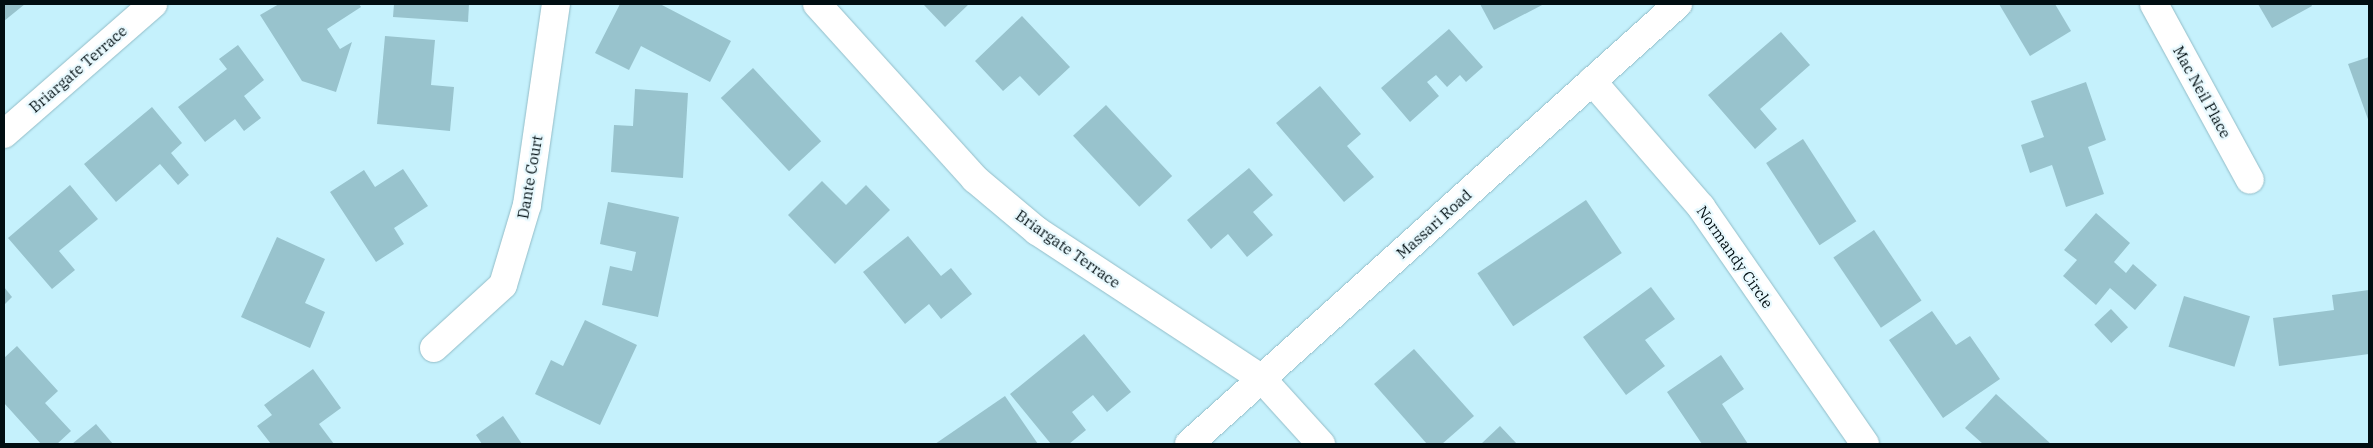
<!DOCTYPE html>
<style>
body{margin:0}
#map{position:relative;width:2373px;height:448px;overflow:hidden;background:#c5f1fc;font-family:"IBM Plex Serif",serif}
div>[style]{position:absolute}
.building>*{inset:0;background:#98c3cd;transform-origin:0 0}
.roads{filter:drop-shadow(0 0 1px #92bcc7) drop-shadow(0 0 1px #92bcc7)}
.minor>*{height:28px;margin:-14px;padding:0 14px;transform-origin:14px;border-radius:14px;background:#fff}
span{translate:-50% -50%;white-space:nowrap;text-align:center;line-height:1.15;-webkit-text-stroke:4.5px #e8f9fe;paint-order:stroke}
.street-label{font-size:15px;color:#010e12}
.frame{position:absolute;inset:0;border:5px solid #010e12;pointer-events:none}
</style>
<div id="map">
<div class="building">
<div style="clip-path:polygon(4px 4px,25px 4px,4px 21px)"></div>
<div style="clip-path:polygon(279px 4px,359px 4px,361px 7px,327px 29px,340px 49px,352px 42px,336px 92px,302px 81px,260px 15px)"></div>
<div style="clip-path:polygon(394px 4px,469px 4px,468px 22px,393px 17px)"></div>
<div style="clip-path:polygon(620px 4px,660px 4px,731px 41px,710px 82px,641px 46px,629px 70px,595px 53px)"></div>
<div style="clip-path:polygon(923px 4px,969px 4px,945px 27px)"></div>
<div style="clip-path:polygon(1480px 4px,1544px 4px,1494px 30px)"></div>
<div style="clip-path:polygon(1999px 4px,2055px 4px,2071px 31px,2030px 56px)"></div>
<div style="clip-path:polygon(2258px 4px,2311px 4px,2312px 6px,2272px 28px)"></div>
<div style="clip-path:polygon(1022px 16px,1070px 67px,1039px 96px,1020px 76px,1003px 91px,975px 61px)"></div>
<div style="clip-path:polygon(1449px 29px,1483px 67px,1466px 82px,1460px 75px,1447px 87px,1436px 75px,1427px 82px,1439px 96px,1410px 122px,1381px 88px)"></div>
<div style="clip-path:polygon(1781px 32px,1810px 65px,1760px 109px,1777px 129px,1755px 149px,1708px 95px)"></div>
<div style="clip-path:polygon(385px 36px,435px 40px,431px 85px,454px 87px,450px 131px,377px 124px)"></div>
<div style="clip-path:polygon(238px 45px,264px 80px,244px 96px,261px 118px,244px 131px,235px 119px,205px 142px,178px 107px,227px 69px,219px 59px)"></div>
<div style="clip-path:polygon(2369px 57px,2369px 122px,2348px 64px)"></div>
<div style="left:753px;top:68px;width:100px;height:44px;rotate:47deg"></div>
<div style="clip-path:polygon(2086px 82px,2106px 140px,2088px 147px,2104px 194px,2066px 207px,2052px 165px,2030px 173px,2021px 145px,2044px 137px,2031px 101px)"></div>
<div style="clip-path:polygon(1320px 86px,1361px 134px,1347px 146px,1374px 177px,1344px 202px,1276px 123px)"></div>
<div style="clip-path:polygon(635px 89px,688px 93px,683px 178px,611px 172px,614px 125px,633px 126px)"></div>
<div style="left:1106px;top:105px;width:97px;height:45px;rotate:47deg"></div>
<div style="clip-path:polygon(152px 107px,182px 143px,171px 153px,189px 175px,178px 185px,160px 164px,116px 202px,84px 164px)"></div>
<div style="left:1803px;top:139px;width:98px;height:44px;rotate:57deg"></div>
<div style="clip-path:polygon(1249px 168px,1273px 195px,1253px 212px,1273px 235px,1247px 257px,1228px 234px,1211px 249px,1187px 220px)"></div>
<div style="clip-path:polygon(403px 169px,428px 206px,394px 228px,404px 244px,376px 262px,330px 192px,364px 170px,375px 187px)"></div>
<div style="clip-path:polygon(822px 181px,846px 205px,866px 185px,890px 210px,835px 264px,788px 215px)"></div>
<div style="clip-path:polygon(70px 185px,98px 219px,59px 251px,75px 270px,52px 289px,8px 238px)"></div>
<div style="left:1586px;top:200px;width:64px;height:131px;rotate:56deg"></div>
<div style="clip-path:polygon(608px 202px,679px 217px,658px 317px,602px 305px,610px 266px,632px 271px,636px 252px,600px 244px)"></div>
<div style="clip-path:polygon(2096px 213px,2130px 243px,2114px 262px,2126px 273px,2133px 264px,2157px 285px,2135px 310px,2110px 288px,2096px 305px,2063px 276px,2077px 260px,2064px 250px)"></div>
<div style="left:1874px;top:230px;width:85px;height:49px;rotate:56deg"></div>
<div style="clip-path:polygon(908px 236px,941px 276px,951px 268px,972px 294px,941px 319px,929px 304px,905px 324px,863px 272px)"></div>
<div style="clip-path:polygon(277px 237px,325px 259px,305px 303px,325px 312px,310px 348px,241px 317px)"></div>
<div style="clip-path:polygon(4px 287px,12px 297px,4px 305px)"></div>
<div style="clip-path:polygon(1651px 287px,1675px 319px,1645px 340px,1665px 366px,1626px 395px,1583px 337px)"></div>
<div style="clip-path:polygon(2369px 290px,2369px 354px,2279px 366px,2273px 318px,2334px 310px,2332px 295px)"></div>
<div style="left:2184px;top:296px;width:69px;height:53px;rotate:17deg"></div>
<div style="left:2111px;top:309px;width:25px;height:23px;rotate:47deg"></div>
<div style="clip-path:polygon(1932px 311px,1956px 345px,1970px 336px,2000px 379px,1943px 418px,1889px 340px)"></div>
<div style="clip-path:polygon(585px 320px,637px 345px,600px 425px,535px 394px,551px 360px,563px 366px)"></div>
<div style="clip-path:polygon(1084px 334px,1131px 392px,1107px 412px,1093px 395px,1072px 412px,1086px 430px,1069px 444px,1051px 444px,1010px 394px)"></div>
<div style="clip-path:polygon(17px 346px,58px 391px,45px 403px,71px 431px,57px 444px,41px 444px,4px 403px,4px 358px)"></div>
<div style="clip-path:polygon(1414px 349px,1474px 416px,1442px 444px,1427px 444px,1374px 384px)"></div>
<div style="clip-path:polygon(1721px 355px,1744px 389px,1722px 404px,1748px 444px,1702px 444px,1667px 392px)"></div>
<div style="clip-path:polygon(313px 369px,341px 408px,319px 424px,334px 444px,271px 444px,257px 426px,272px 415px,264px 405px)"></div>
<div style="clip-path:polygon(1996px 394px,2051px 444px,1983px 444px,1965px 428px)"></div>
<div style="clip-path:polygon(1005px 396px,1038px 444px,935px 444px)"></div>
<div style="clip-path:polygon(503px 416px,522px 444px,482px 444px,476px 435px)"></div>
<div style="clip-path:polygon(96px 424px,113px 444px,72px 444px)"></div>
<div style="clip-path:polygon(1500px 426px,1517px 444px,1481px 444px)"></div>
</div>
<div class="roads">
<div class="minor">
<div style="left:817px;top:4px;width:236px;rotate:47.9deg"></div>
<div style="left:975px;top:179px;width:81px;rotate:40deg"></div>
<div style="left:1037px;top:231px;width:269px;rotate:33.3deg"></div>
<div style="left:1262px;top:379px;width:88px;rotate:47.8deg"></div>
<div style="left:2154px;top:4px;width:200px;rotate:61.4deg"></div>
<div style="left:1592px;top:81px;width:167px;rotate:49.1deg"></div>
<div style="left:1701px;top:207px;width:288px;rotate:55.3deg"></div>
<div style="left:4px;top:134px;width:198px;rotate:-41.1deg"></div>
<div style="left:434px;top:348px;width:93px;rotate:-42.4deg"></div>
<div style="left:503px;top:285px;width:84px;rotate:-73.3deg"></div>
<div style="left:527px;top:205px;width:203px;rotate:-81.8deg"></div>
<div style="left:1189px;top:444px;width:658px;rotate:-41.98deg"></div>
</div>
</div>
<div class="street-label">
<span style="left:78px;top:69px;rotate:-41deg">Briargate Terrace</span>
<span style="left:2202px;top:92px;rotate:61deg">Mac Neil Place</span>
<span style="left:530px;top:177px;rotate:-80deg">Dante Court</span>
<span style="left:1434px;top:224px;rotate:-42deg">Massari Road</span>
<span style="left:1068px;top:249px;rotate:35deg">Briargate Terrace</span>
<span style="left:1735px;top:257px;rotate:55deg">Normandy Circle</span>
</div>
<div class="frame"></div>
</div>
